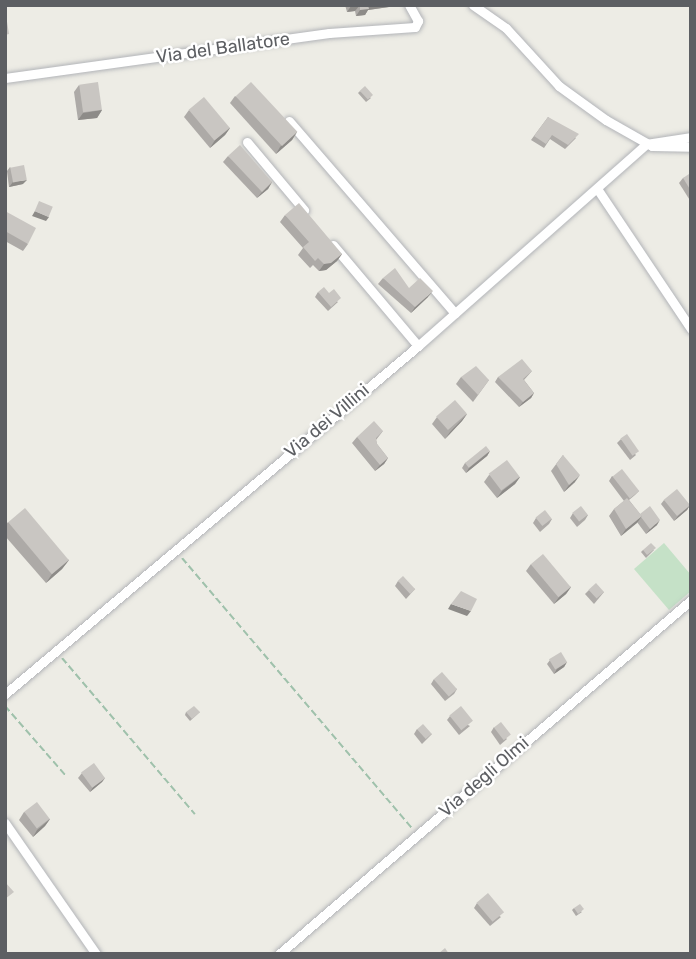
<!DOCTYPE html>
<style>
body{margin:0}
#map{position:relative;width:696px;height:959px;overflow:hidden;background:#edece5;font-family:Rubik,sans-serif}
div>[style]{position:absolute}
.green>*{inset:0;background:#c5e1c7}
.path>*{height:2px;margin-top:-1px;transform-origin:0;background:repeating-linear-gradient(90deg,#9fc1ab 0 7px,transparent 0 10.5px)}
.roads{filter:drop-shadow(0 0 2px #b2b4b8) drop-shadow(0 0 2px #b2b4b8)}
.minor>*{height:9px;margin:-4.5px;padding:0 4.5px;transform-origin:4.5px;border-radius:4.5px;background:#fff}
.wall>*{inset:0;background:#adaaa7}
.shaded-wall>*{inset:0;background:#8d8b88}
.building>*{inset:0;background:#c9c6c2;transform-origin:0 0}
span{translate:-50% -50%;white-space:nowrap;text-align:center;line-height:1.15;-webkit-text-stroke:5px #fff;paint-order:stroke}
.street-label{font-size:18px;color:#5d5f63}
.frame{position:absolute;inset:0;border:7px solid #5d5f63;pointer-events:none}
</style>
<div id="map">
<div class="green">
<div style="clip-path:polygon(664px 543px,691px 575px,691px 591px,669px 610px,634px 569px)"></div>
</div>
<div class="path">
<div style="left:182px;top:558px;width:355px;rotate:49.6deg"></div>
<div style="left:62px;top:658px;width:205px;rotate:49.6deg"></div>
<div style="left:5px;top:706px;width:94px;rotate:48.9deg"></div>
</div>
<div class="roads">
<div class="minor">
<div style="left:473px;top:5px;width:40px;rotate:34.9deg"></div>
<div style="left:506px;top:28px;width:79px;rotate:47.6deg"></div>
<div style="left:559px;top:86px;width:58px;rotate:35.9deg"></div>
<div style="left:606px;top:120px;width:53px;rotate:29.5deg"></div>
<div style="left:652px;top:146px;width:39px;rotate:1deg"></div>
<div style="left:5px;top:78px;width:327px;rotate:-7.9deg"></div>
<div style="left:329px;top:33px;width:86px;rotate:-4deg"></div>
<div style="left:415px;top:27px;width:7px;rotate:-63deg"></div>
<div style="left:418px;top:21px;width:18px;rotate:-119deg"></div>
<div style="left:289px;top:121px;width:254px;rotate:49.2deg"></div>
<div style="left:247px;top:142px;width:89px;rotate:50deg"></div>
<div style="left:646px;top:144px;width:46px;rotate:-8.8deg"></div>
<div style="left:598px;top:190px;width:167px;rotate:56.2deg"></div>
<div style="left:333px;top:245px;width:132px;rotate:49.9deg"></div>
<div style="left:5px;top:694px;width:540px;rotate:-40.12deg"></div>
<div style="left:418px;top:346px;width:305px;rotate:-41.5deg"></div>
<div style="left:5px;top:823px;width:160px;rotate:55.2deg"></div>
<div style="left:279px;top:954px;width:543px;rotate:-40.67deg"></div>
</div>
</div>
<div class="wall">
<div style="clip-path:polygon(345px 5px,390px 5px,389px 7px,368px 10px,365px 15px,356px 16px,355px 11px,347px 12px)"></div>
<div style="clip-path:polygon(79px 85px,102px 110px,97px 118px,78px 120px,74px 92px)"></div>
<div style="clip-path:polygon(360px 91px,371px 98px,366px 102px,358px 93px)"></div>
<div style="clip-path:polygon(235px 96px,297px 132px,292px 140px,276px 154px,230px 103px)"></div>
<div style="clip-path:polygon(189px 110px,230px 128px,225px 135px,210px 148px,184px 117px)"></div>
<div style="clip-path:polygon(548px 117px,576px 138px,565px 149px,550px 139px,544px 148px,531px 140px)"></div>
<div style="clip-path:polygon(228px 156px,272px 182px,268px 189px,257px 198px,223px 162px)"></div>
<div style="clip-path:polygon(10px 167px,23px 184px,9px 187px,7px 171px)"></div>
<div style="clip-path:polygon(691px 176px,691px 202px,679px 183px,683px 178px)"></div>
<div style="clip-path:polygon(5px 211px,28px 244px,23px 251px,5px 241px)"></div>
<div style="clip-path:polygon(285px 215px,342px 254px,337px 261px,326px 270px,319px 271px,313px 265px,310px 268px,298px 255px,303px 248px,280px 222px)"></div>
<div style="clip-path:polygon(383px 278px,428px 297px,411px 313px,378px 284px)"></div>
<div style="clip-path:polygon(318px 292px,338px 302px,328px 311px,315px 297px)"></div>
<div style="clip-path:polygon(532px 371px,524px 380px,534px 393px,531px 398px,519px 407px,495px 382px,498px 377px)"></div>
<div style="clip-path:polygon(461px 377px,489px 380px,473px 402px,456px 384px)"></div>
<div style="clip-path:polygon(467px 414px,462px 421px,445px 439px,432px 424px,437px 417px)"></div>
<div style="clip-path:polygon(383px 431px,376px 440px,377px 444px,388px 458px,384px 464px,375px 471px,352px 443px,357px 437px)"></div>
<div style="clip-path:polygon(621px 439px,636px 455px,630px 460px,617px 443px)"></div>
<div style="clip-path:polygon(490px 451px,487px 456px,466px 473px,462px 468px,465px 463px)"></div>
<div style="clip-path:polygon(563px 455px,575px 482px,564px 492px,551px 471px)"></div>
<div style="clip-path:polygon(489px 475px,520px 477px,515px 484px,497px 498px,484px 482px)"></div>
<div style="clip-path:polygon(612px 476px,639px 491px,635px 495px,629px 500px,640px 514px,657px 525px,646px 534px,637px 522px,621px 536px,609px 516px,614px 509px,624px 501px,609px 481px)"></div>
<div style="clip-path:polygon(664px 500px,690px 505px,687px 510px,674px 521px,661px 504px)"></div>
<div style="clip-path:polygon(573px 513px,588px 515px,585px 520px,577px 527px,570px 518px)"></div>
<div style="clip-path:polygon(536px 518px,552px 519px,549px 524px,540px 532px,533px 523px)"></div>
<div style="clip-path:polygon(8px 522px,69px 560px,62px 569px,46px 583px,5px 536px,5px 526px)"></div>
<div style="clip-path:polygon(643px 550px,654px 550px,646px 558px,641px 552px)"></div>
<div style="clip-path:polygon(531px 564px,571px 587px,566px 594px,554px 604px,526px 571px)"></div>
<div style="clip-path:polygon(398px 581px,415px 589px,406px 599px,395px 586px)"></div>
<div style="clip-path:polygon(589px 590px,604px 592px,594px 604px,585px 594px)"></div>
<div style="clip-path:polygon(550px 660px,567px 662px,564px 667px,554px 674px,547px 664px)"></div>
<div style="clip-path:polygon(434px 679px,457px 689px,454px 694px,445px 701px,431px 684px)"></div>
<div style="clip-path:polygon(186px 712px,200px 712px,190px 721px,185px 715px)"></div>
<div style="clip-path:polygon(450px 716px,470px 726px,459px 735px,447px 720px)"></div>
<div style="clip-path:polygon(494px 727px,507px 739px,500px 745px,491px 732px)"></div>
<div style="clip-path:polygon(417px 729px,432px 734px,422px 744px,414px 734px)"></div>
<div style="clip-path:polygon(82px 773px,105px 778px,102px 782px,90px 792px,78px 778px)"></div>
<div style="clip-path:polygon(24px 812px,50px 819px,45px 826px,33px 837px,19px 820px)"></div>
<div style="clip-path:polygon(477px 903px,501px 917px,490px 926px,474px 908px)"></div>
<div style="clip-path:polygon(574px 908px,582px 912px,576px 916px,572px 910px)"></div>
</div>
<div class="shaded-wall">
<div style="clip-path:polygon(360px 5px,355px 11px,347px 12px,351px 6px)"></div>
<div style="clip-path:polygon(368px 5px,390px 5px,389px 7px,368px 10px,365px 15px,356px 16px,360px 10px)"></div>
<div style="clip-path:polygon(102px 110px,97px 118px,78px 120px,83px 113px)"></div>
<div style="clip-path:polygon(230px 128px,225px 135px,210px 148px,215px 140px)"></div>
<div style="clip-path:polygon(297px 132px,292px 140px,276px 154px,280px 147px)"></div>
<div style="clip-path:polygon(27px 180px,23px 184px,9px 187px,13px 182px)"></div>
<div style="clip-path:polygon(272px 182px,268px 189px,257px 198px,262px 192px)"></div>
<div style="clip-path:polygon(35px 211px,49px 217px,46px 221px,32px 216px)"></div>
<div style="clip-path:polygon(342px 254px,337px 261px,326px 270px,319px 271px,324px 264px)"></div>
<div style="clip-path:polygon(433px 291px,428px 297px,411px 313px,415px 307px)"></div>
<div style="clip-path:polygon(534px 393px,531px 398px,519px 407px,523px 402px)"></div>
<div style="clip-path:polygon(467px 414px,462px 421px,445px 439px,450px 432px)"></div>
<div style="clip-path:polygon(490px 451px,487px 456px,466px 473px,469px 468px)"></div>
<div style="clip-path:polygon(388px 458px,384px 464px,375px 471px,380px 465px)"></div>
<div style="clip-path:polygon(580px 475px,575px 482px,564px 492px,569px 485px)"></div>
<div style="clip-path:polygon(520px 477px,515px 484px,497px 498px,502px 491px)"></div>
<div style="clip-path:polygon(690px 505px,687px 510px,674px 521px,678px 516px)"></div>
<div style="clip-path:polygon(642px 516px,637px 523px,621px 536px,626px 529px)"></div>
<div style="clip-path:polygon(660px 520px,657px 525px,646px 534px,650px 529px)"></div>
<div style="clip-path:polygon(69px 560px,62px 569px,46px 583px,52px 574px)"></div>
<div style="clip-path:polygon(571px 587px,566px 594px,554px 604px,559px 597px)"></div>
<div style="clip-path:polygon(451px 604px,471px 611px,467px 616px,448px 609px)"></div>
<div style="clip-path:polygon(567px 662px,564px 667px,554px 674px,557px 669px)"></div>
<div style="clip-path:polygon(105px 778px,102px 782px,90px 792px,93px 787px)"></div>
<div style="clip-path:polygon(50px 819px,45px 826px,33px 837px,37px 830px)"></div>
</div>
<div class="building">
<div style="clip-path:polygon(360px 5px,368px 5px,369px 9px,360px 10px)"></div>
<div style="clip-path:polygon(5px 9px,9px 34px,5px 35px)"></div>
<div style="left:98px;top:82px;width:28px;height:19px;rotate:82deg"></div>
<div style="left:251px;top:82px;width:68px;height:21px;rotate:47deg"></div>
<div style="left:365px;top:86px;width:12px;height:7px;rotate:48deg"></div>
<div style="left:204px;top:97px;width:40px;height:20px;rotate:50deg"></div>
<div style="clip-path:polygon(548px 117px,579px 134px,568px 145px,552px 135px,546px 144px,534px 136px)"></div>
<div style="clip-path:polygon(240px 145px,272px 182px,262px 192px,228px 156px)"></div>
<div style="left:24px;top:165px;width:15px;height:14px;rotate:79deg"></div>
<div style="clip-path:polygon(689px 174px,691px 176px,691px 191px,683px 178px)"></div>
<div style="left:39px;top:201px;width:15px;height:11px;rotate:23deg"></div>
<div style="clip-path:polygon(299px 203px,342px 254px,331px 263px,324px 264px,318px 258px,315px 261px,303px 247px,309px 242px,285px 215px)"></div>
<div style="clip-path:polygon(5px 211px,36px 228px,28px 244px,5px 231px)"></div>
<div style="clip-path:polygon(395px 268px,409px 288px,420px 278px,433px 291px,415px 307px,383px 278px)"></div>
<div style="clip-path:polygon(324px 287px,329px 293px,334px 289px,341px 298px,331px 307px,318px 292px)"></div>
<div style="clip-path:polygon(522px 359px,532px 371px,523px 379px,534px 393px,523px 402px,498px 377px)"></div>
<div style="clip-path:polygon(476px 366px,489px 380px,478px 395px,461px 377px)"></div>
<div style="left:455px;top:400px;width:18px;height:25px;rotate:49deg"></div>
<div style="clip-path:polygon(374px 421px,383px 431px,376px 438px,377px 444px,388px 458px,380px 465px,357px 437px)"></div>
<div style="left:627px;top:434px;width:21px;height:8px;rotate:55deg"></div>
<div style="left:486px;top:446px;width:6px;height:27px;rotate:51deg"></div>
<div style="clip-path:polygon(563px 455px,580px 475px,569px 485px,556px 464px)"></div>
<div style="left:507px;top:460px;width:21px;height:23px;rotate:53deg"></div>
<div style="left:622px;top:469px;width:28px;height:12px;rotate:52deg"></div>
<div style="left:677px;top:489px;width:21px;height:17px;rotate:51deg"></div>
<div style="clip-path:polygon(627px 498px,642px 516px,626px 529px,614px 509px)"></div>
<div style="left:581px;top:506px;width:11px;height:11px;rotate:52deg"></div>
<div style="clip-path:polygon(650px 506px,660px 520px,650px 529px,641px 517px,642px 516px,640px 514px)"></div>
<div style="left:25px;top:508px;width:68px;height:22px;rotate:50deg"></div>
<div style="left:545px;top:510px;width:11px;height:12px;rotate:52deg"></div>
<div style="clip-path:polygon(651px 543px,656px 548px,647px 555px,643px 550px)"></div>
<div style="left:543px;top:554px;width:43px;height:16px;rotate:50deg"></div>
<div style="left:403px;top:576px;width:18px;height:7px;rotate:47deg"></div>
<div style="left:596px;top:583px;width:12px;height:10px;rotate:48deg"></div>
<div style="clip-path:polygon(461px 591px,477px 599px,471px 611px,451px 604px)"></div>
<div style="left:561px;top:652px;width:12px;height:14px;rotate:59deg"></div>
<div style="left:442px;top:672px;width:23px;height:11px;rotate:49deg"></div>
<div style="clip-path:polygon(194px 706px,200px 712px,192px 719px,186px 712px)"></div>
<div style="left:461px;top:706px;width:19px;height:15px;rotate:51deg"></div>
<div style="left:501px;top:722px;width:16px;height:9px;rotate:52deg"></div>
<div style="left:423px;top:724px;width:13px;height:8px;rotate:48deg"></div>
<div style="left:94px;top:763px;width:19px;height:16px;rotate:54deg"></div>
<div style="left:37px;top:802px;width:21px;height:16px;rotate:53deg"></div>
<div style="clip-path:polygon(5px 882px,14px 892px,5px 899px)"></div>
<div style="left:488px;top:893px;width:25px;height:15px;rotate:50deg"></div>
<div style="clip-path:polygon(580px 904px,584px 909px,578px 914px,574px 908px)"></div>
<div style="clip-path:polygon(445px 948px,449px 954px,438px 954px)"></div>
</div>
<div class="street-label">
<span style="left:223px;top:48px;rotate:-8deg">Via del Ballatore</span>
<span style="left:327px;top:421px;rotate:-40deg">Via dei Villini</span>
<span style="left:484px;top:777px;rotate:-41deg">Via degli Olmi</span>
</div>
<div class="frame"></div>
</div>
